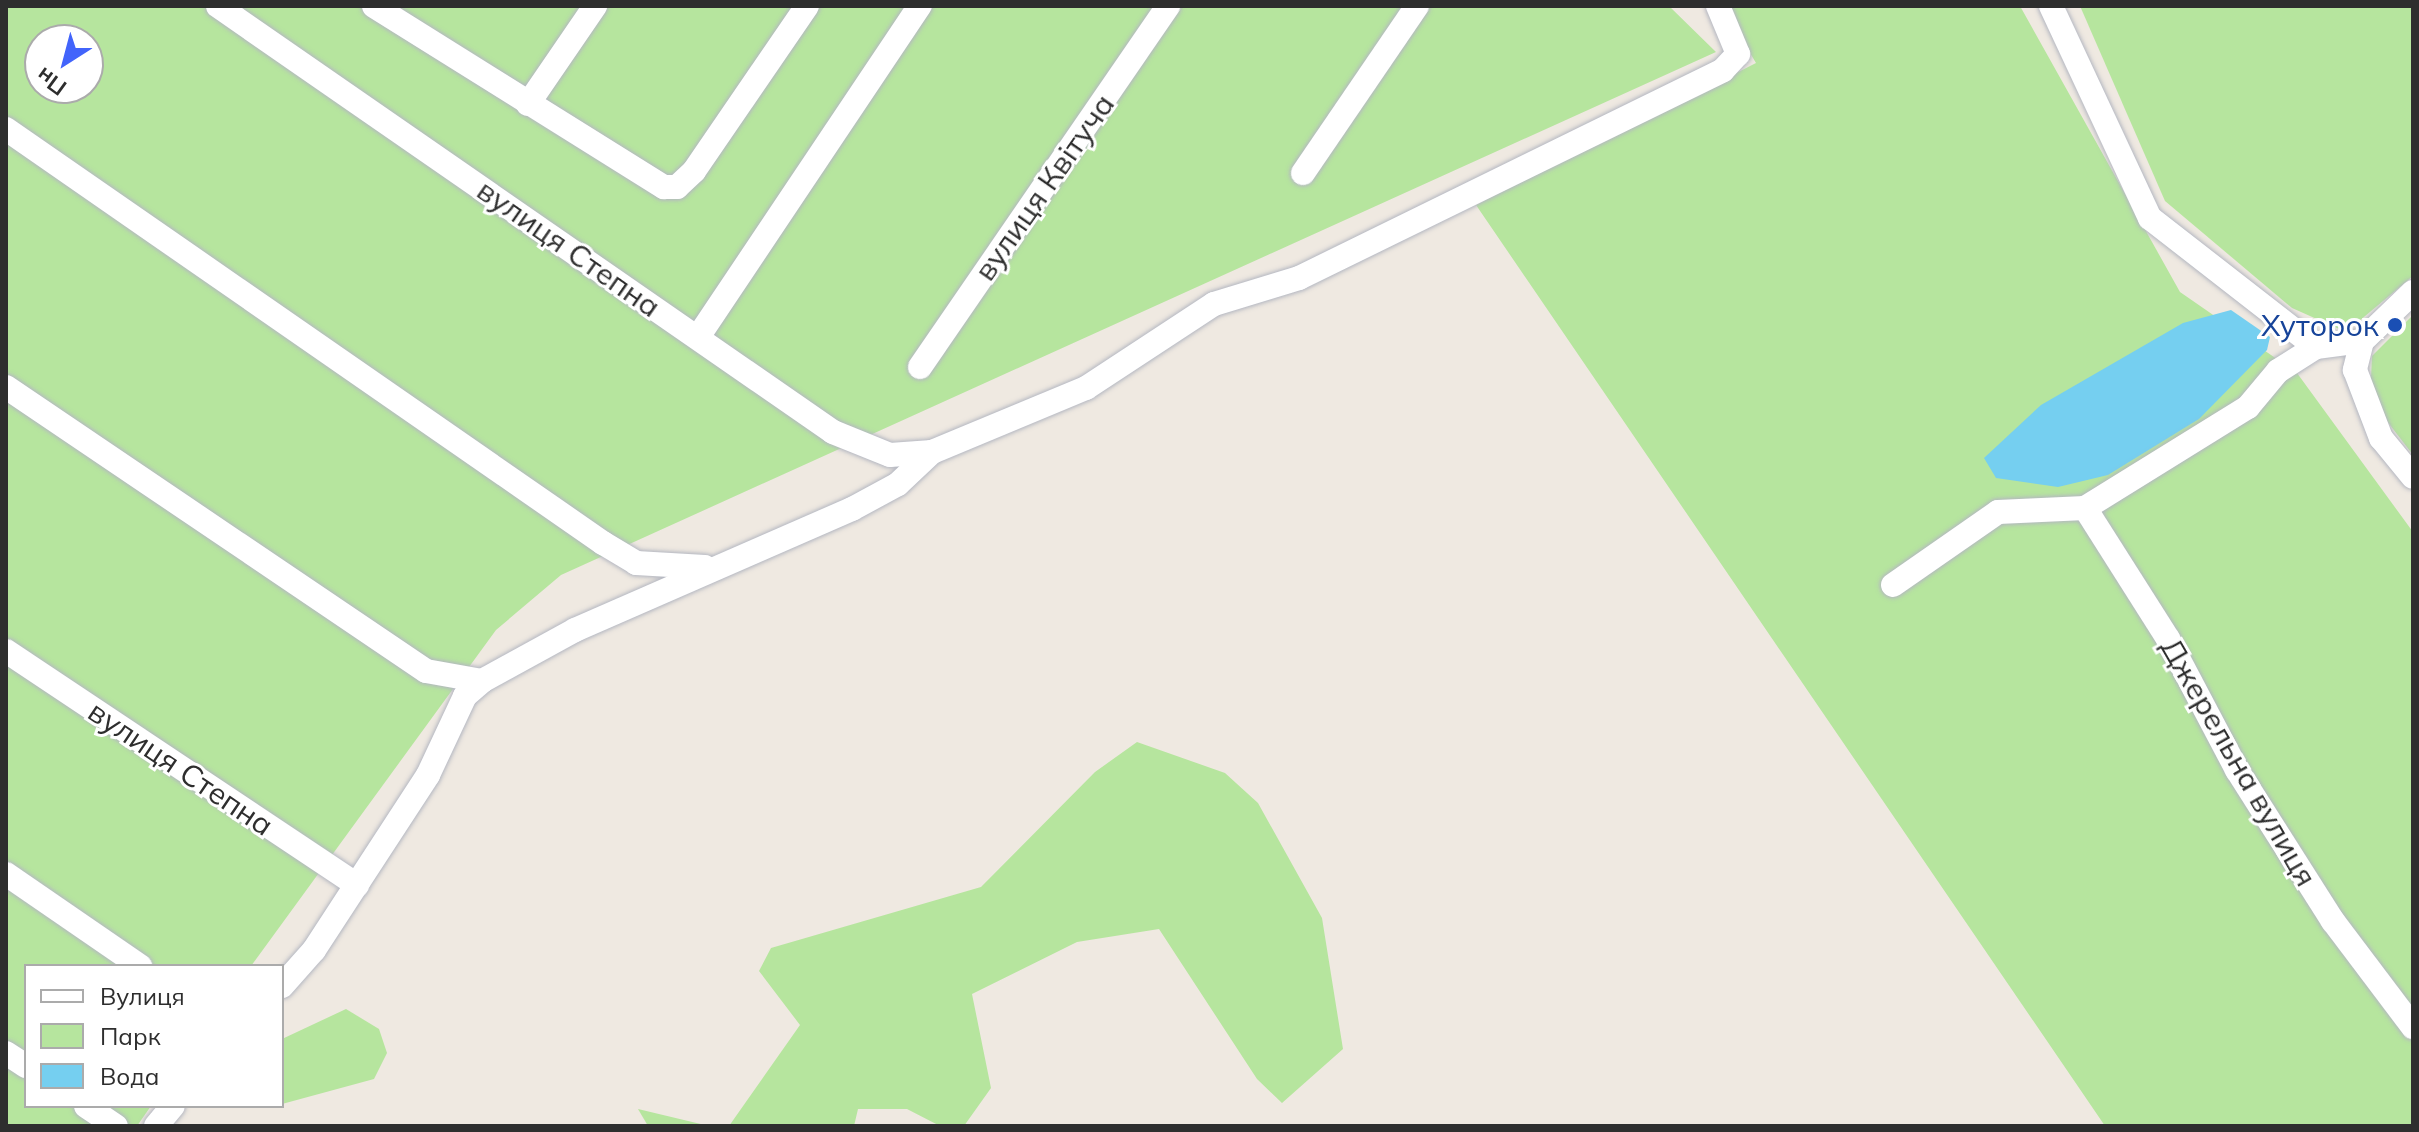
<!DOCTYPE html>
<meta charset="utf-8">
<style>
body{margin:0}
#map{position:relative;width:2419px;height:1132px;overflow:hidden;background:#efe9e1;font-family:Mulish,sans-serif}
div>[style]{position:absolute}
.green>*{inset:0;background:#b6e59e}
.water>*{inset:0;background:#75cff0}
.roads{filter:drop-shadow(0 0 2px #b4b7c1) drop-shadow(0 0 2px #b4b7c1)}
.minor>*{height:24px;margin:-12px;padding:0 12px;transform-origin:12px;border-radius:12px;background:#fff}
.dots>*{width:22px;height:22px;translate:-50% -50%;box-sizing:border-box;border:4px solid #fff;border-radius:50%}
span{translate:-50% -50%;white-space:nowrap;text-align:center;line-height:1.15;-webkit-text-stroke:6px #fff;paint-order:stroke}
.street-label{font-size:30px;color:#2e2e2e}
.transit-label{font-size:30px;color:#164399}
.right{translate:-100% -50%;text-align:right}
.frame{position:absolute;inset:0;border:8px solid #2e2e2e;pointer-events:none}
.legend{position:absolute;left:24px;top:964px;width:260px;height:144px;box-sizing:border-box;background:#fff;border:2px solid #ababab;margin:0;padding:10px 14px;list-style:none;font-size:24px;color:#2e2e2e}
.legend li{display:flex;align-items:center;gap:16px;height:40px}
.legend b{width:40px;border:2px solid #ababab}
.north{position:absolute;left:24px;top:24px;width:80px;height:80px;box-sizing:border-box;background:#fff;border:2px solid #ababab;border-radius:50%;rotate:216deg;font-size:22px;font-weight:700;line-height:32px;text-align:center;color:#2e2e2e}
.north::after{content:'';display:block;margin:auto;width:28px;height:36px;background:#4264fb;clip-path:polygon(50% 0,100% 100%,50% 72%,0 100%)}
</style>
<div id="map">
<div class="green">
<div style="clip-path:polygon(evenodd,6px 6px,1669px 6px,1716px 52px,561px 575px,496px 630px,251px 966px,26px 966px,26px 1106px,151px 1106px,137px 1126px,6px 1126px,6px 6px,40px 40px,88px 40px,88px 88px,40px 88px,40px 40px)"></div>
<div style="clip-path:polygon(1722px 6px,2020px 6px,2180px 292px,2297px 373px,2413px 532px,2413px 1126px,2105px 1126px,1476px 205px,1756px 63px)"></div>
<div style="clip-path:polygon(2080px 6px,2413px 6px,2413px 276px,2346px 332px,2292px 308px,2165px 201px)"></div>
<div style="clip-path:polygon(2413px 315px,2413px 455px,2370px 399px,2372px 356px)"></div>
<div style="clip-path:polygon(1137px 742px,1225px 773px,1258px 803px,1322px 918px,1343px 1049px,1282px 1103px,1257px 1079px,1159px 929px,1077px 942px,972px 994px,991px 1088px,964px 1126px,940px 1126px,907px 1109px,858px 1109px,854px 1126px,729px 1126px,800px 1025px,759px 971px,771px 948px,981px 887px,1095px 772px)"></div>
<div style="clip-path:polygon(346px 1009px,379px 1029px,387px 1053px,374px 1079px,282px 1104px,282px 1039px)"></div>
<div style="clip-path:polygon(638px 1109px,709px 1126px,648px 1126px)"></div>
</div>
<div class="water">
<div style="clip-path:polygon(2231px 310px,2270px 337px,2267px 350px,2199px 419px,2108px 475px,2058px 487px,1996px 478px,1984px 458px,2041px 405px,2183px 323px)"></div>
</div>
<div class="roads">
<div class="minor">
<div style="left:218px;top:6px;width:748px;rotate:34.71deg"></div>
<div style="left:833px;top:432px;width:61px;rotate:22deg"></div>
<div style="left:890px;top:455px;width:42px;rotate:-4.1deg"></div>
<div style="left:374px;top:6px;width:342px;rotate:32deg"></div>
<div style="left:664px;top:187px;width:13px"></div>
<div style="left:677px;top:187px;width:23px;rotate:-43deg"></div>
<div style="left:694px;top:171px;width:200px;rotate:-55.6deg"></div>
<div style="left:2051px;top:6px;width:234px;rotate:65deg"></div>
<div style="left:2150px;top:218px;width:210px;rotate:37.9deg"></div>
<div style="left:2316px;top:347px;width:46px;rotate:-7.4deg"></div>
<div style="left:528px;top:104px;width:119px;rotate:-55.6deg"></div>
<div style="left:6px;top:129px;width:727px;rotate:34.74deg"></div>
<div style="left:603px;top:543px;width:39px;rotate:31deg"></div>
<div style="left:636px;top:563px;width:69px;rotate:3.3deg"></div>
<div style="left:1303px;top:173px;width:202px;rotate:-55.7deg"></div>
<div style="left:2413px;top:292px;width:71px;rotate:136.1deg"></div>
<div style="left:2362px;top:341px;width:30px;rotate:104deg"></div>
<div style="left:2355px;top:370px;width:73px;rotate:69.1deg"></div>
<div style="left:2381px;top:438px;width:50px;rotate:50.6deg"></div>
<div style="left:698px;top:337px;width:399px;rotate:-56.2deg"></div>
<div style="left:920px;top:367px;width:438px;rotate:-55.5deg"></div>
<div style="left:6px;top:387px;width:507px;rotate:34.07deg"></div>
<div style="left:426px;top:671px;width:57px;rotate:10.1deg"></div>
<div style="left:2085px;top:508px;width:155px;rotate:57.6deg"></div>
<div style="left:2168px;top:639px;width:148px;rotate:62.2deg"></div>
<div style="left:2237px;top:770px;width:179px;rotate:57.6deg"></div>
<div style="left:2333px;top:921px;width:133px;rotate:53deg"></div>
<div style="left:1893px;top:585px;width:128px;rotate:-34.8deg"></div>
<div style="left:1998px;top:512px;width:87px;rotate:-2.6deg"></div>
<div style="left:2085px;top:508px;width:192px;rotate:-31.8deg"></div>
<div style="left:2248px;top:407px;width:47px;rotate:-50.2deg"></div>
<div style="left:2278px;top:371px;width:45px;rotate:-32.3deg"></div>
<div style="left:6px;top:651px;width:422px;rotate:33.7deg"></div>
<div style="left:6px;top:874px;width:163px;rotate:34.5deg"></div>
<div style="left:282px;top:986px;width:48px;rotate:-48.4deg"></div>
<div style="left:314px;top:950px;width:209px;rotate:-56.9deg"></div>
<div style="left:428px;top:775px;width:87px;rotate:-64.9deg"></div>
<div style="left:465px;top:696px;width:23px;rotate:-41deg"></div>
<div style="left:482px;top:681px;width:106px;rotate:-28.7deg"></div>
<div style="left:575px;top:630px;width:302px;rotate:-23.6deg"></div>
<div style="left:852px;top:509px;width:52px;rotate:-28.5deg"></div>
<div style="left:898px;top:484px;width:47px;rotate:-43.3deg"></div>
<div style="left:932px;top:452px;width:167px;rotate:-22.6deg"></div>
<div style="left:1086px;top:388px;width:153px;rotate:-33.3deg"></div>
<div style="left:1214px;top:304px;width:89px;rotate:-17deg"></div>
<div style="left:1299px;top:278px;width:472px;rotate:-26.1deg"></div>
<div style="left:1723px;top:70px;width:22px;rotate:-47deg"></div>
<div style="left:1738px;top:54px;width:52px;rotate:-112.6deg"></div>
<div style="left:6px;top:1053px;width:24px;rotate:33deg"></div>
<div style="left:86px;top:1106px;width:36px;rotate:34deg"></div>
<div style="left:156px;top:1126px;width:26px;rotate:-50deg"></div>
</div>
</div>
<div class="dots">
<div style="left:2395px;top:325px;background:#1a4fb4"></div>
</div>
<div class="street-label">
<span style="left:1044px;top:187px;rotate:-55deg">вулиця Квітуча</span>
<span style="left:569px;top:248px;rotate:35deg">вулиця Степна</span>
<span style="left:2239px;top:762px;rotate:60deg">Джерельна вулиця</span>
<span style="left:181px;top:768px;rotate:34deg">вулиця Степна</span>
</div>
<div class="transit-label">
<span class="right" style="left:2379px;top:325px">Хуторок</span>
</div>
<div class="frame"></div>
<ul class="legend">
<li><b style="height:10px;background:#fff"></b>Вулиця</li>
<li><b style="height:22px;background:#b6e59e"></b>Парк</li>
<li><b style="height:22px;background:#75cff0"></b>Вода</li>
</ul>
<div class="north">Пн</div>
</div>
